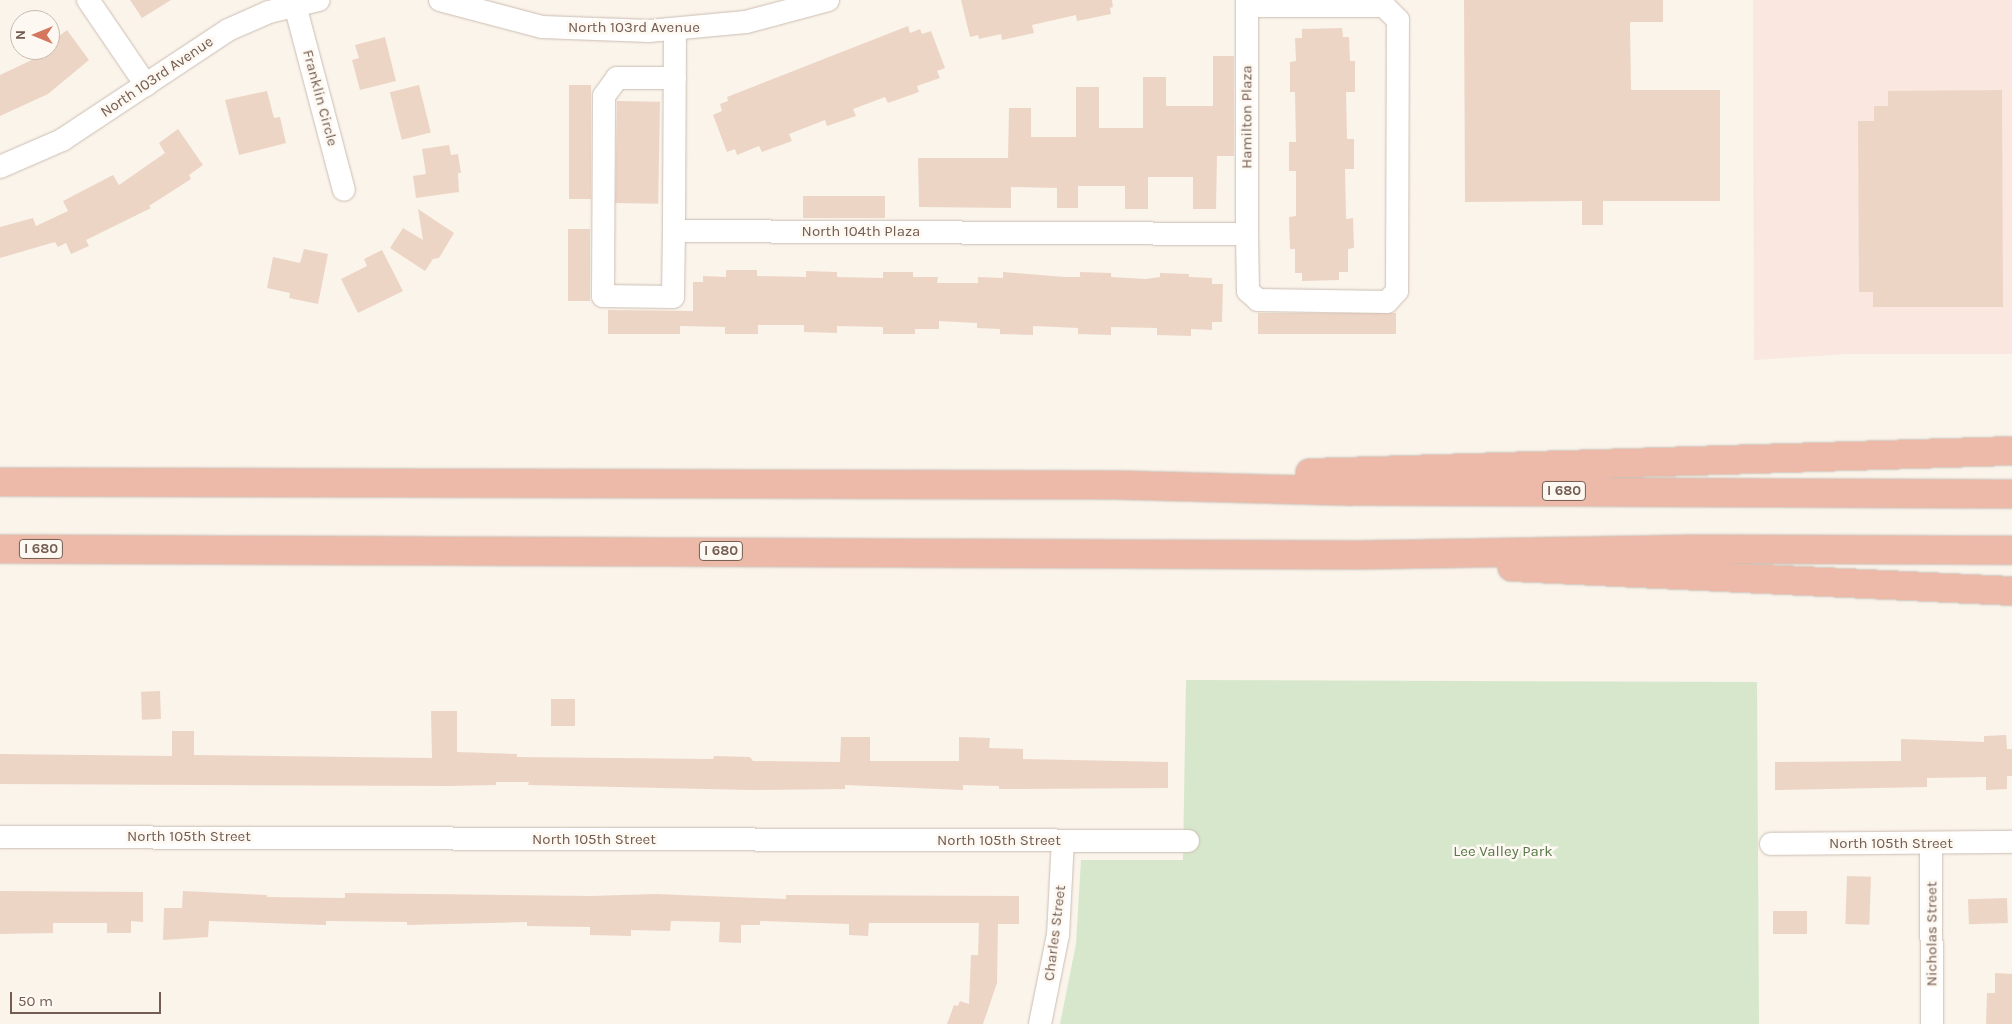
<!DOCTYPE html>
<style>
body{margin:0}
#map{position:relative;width:2012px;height:1024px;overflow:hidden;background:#faf4eb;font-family:Karla,sans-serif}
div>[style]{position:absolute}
.commercial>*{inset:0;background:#f9e7e0}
.green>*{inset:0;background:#d7e7cb}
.building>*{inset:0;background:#edd5c6;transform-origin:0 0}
.roads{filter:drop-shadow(0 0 1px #ccbdb2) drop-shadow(0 0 1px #ccbdb2)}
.street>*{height:22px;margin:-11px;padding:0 11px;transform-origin:11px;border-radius:11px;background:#fff}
.highway>*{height:28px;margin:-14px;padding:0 14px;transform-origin:14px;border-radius:14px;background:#edbaaa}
span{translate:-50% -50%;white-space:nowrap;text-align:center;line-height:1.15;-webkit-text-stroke:5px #fdf8f1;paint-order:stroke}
.shield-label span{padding:1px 4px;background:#fdf8f1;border:1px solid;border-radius:4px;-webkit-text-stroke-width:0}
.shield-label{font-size:14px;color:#735c51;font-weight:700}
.street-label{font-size:15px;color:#735c51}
.park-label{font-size:15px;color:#58774a}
.north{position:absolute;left:10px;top:10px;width:50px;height:50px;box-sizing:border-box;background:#fdf8f1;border:1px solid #c6bab1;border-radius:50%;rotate:270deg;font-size:14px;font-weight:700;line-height:20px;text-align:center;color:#735c51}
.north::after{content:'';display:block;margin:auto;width:18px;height:22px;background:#d5775f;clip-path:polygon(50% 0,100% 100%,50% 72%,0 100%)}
.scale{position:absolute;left:10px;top:992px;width:151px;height:22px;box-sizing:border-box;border:2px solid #735c51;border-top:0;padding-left:6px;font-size:15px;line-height:18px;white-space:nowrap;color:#735c51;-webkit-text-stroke:4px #fdf8f1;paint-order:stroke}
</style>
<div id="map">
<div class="commercial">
<div style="clip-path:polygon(1753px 0,2012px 0,2012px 354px,1847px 354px,1754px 360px)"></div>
</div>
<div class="green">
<div style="clip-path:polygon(1186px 680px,1757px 682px,1759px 1024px,1060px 1024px,1076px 944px,1081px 860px,1183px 860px)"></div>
</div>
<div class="building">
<div style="clip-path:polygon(130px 0,171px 0,142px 18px)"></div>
<div style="clip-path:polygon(961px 0,1112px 0,1113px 7px,1110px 8px,1111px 14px,1077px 21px,1076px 15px,1032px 25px,1034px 33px,1002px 40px,1001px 34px,979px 39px,978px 35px,970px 37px)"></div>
<div style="clip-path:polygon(1464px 0,1663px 0,1663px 22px,1630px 22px,1631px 90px,1720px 90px,1720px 201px,1603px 201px,1603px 225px,1582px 225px,1582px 201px,1465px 202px)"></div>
<div style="clip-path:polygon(908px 26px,910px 33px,920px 29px,922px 34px,931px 31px,945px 68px,937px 71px,940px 78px,917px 86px,919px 92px,888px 103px,885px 97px,853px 109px,856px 116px,827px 126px,825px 120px,789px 134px,792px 141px,762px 152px,759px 146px,737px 155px,735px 149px,727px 152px,713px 115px,722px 111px,720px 104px,728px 101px,727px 97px)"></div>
<div style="clip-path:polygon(1342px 28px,1343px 37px,1349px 37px,1350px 61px,1355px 61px,1355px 92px,1346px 92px,1347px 139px,1354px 139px,1354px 169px,1345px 169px,1346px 219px,1353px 218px,1354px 248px,1348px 249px,1348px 272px,1339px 272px,1339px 280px,1302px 281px,1302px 273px,1295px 273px,1295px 249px,1290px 249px,1289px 217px,1296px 216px,1296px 171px,1289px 171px,1289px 142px,1296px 142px,1295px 92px,1290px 92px,1290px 62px,1296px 61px,1295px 38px,1302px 38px,1302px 29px)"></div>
<div style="clip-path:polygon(67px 30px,89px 60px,48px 94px,0 116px,0 75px,34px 59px,32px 56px,40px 50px,50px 50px,50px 43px)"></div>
<div style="clip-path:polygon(385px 37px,396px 81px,360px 90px,352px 60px,359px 58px,355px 45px)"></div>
<div style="clip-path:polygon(1213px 56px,1234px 56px,1234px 156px,1217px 156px,1216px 209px,1193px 209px,1193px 177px,1148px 177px,1148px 209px,1125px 209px,1125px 186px,1078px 186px,1078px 208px,1057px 208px,1057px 188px,1011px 187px,1011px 208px,919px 207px,918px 158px,1008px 158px,1009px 108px,1031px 108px,1031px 137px,1076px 137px,1076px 87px,1099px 87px,1099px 128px,1143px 128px,1143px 77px,1166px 77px,1166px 106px,1213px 106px)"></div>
<div style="left:419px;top:85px;width:49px;height:30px;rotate:76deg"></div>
<div style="left:569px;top:85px;width:22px;height:114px"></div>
<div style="clip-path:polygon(2002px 90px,2003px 307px,1873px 307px,1873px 292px,1859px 292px,1858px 121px,1874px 121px,1874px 106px,1888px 106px,1888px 91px)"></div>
<div style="clip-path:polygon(267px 91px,274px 118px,280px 117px,286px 143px,239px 155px,225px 100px)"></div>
<div style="left:617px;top:101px;width:43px;height:102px;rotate:1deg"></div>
<div style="clip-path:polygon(178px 129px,203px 165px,189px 175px,191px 179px,149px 206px,151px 208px,86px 240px,89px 246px,71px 254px,66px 243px,58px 247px,55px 242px,0 258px,0 227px,33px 218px,36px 226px,68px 211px,63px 201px,113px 175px,119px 185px,165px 153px,159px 143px)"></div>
<div style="clip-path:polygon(449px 145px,451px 155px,458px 154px,461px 173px,458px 173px,459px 192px,416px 198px,413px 176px,426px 174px,422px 149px)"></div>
<div style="left:803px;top:196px;width:82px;height:22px"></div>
<div style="clip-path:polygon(418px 209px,454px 233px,439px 258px,433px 259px,425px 271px,390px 248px,403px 228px,423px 240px)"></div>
<div style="left:568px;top:229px;width:22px;height:72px"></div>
<div style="clip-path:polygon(304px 249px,328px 254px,318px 304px,289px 298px,290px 293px,267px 288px,273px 257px,300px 263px)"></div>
<div style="clip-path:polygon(382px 250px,403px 291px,358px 313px,341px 279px,367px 266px,364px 259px)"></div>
<div style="clip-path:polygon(726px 270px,757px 270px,757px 276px,806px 277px,806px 271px,837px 272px,837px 277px,883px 278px,883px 272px,913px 272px,913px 277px,938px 277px,937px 283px,978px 283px,978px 277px,1003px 278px,1003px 272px,1065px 277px,1080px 277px,1080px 272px,1111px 273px,1111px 277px,1146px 279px,1160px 277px,1160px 273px,1189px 274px,1189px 277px,1212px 278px,1212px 284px,1223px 284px,1222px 322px,1212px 322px,1212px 330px,1191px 329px,1191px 336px,1157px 335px,1157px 328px,1111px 327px,1111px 335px,1078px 334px,1078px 328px,1033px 326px,1033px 335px,1000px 334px,1000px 329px,977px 328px,977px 323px,939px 321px,939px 329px,915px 329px,915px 334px,883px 334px,883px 327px,837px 326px,837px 333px,804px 332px,804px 325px,758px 325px,758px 334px,725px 334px,725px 327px,680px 326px,680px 334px,608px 334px,608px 310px,693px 311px,693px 282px,703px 282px,703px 276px,726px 277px)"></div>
<div style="left:1258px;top:313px;width:138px;height:21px"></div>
<div style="left:160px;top:691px;width:28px;height:19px;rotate:88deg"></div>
<div style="left:551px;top:699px;width:24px;height:27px"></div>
<div style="clip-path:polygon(431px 711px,457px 711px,457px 752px,517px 754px,517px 757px,713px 759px,714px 756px,750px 757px,753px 761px,840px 762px,841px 737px,870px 737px,870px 761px,959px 761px,959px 737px,990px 738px,989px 748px,1023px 749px,1023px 759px,1168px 762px,1168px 788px,999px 789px,999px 786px,963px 785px,963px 790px,845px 785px,845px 789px,752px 790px,528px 785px,529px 782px,496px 782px,496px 785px,449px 786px,0 784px,0 754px,172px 756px,172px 731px,194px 731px,194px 755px,432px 758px)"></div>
<div style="clip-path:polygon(2006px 735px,2007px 749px,2012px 749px,2012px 776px,2007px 776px,2007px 789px,1986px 790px,1986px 777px,1927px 778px,1927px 787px,1775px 790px,1775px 762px,1901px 761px,1901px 739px,1984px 742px,1984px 736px)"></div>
<div style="left:1847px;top:876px;width:24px;height:48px;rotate:2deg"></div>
<div style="clip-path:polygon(0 891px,143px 892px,143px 922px,131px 921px,131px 933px,107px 933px,107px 923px,53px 923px,53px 933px,0 934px)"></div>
<div style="clip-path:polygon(183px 891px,267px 895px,267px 897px,345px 898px,345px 893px,590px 896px,655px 894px,786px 899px,786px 895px,1019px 896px,1019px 924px,998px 924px,997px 983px,983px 1024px,947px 1024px,954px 1005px,958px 1006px,960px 1001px,969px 1004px,971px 955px,978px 955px,979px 923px,869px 923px,868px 936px,849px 935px,849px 924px,760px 921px,760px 925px,741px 925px,741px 943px,719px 942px,720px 922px,671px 921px,670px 931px,631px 930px,631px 936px,590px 935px,590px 927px,527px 926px,527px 922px,407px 925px,407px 922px,326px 921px,326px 925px,209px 921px,208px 937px,163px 940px,164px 908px,182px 908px)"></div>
<div style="left:2007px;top:898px;width:25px;height:39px;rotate:88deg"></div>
<div style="left:1807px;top:911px;width:23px;height:34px;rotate:90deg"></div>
<div style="clip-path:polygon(1995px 973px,2012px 974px,2012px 1024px,1986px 1024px,1987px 993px,1995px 993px)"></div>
</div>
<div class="roads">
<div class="street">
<div style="left:88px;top:0;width:103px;rotate:55.7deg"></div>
<div style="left:440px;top:0;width:106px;rotate:14.8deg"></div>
<div style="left:542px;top:27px;width:107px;rotate:2.1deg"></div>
<div style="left:649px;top:31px;width:97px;rotate:-5.3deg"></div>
<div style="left:746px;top:22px;width:85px;rotate:-15deg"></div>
<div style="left:1247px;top:0;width:234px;rotate:90deg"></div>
<div style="left:1247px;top:234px;width:57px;rotate:89deg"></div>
<div style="left:1248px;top:291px;width:13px;rotate:42deg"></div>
<div style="left:1258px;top:300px;width:129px;rotate:0.9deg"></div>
<div style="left:1387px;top:302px;width:15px;rotate:-48deg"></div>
<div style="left:1397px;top:291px;width:271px;rotate:-89.8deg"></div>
<div style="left:1398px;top:20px;width:20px;rotate:-135deg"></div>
<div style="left:1384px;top:6px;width:137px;rotate:180deg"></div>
<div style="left:295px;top:5px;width:191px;rotate:75.2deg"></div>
<div style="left:675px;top:31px;width:200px;rotate:90.3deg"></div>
<div style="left:674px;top:231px;width:573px;rotate:0.3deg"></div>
<div style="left:0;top:167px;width:68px;rotate:-23.5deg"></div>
<div style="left:62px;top:140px;width:199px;rotate:-33.5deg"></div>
<div style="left:228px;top:30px;width:45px;rotate:-23.7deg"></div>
<div style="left:269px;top:12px;width:51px;rotate:-13.5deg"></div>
<div style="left:674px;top:231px;width:66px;rotate:90.9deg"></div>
<div style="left:673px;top:297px;width:70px;rotate:-179.2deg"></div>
<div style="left:603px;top:296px;width:200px;rotate:-89.7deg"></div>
<div style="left:604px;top:96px;width:22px;rotate:-54deg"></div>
<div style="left:617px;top:78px;width:58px"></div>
<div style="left:0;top:837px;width:1188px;rotate:0.19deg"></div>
<div style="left:1931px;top:843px;width:181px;rotate:89.7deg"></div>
<div style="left:1771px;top:844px;width:241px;rotate:-0.5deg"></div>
<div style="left:1040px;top:1024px;width:91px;rotate:-78.6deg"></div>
<div style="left:1058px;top:935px;width:94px;rotate:-87deg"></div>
</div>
<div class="highway">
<div style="left:1310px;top:473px;width:702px;rotate:-1.8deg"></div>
<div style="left:0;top:482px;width:1116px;rotate:0.15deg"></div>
<div style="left:1116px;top:485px;width:236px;rotate:1.5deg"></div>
<div style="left:1352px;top:491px;width:660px;rotate:0.26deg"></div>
<div style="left:0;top:549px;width:1358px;rotate:0.25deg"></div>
<div style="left:1358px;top:555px;width:330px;rotate:-1deg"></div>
<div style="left:1688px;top:549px;width:324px;rotate:0.2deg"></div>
<div style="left:1512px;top:567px;width:501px;rotate:2.75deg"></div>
</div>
</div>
<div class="shield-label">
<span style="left:1564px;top:491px">I 680</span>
<span style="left:41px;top:549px">I 680</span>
<span style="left:721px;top:551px">I 680</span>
</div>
<div class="street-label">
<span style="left:634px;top:28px">North 103rd Avenue</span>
<span style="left:157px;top:77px;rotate:-34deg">North 103rd Avenue</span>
<span style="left:320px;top:98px;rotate:75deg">Franklin Circle</span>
<span style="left:1247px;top:117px;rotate:-90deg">Hamilton Plaza</span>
<span style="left:861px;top:232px">North 104th Plaza</span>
<span style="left:189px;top:837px">North 105th Street</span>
<span style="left:594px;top:840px">North 105th Street</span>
<span style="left:999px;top:841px">North 105th Street</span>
<span style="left:1891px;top:844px">North 105th Street</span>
<span style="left:1055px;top:933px;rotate:-83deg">Charles Street</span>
<span style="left:1932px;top:934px;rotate:-90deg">Nicholas Street</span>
</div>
<div class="park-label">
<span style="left:1503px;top:852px">Lee Valley Park</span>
</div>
<div class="north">N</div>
<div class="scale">50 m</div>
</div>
